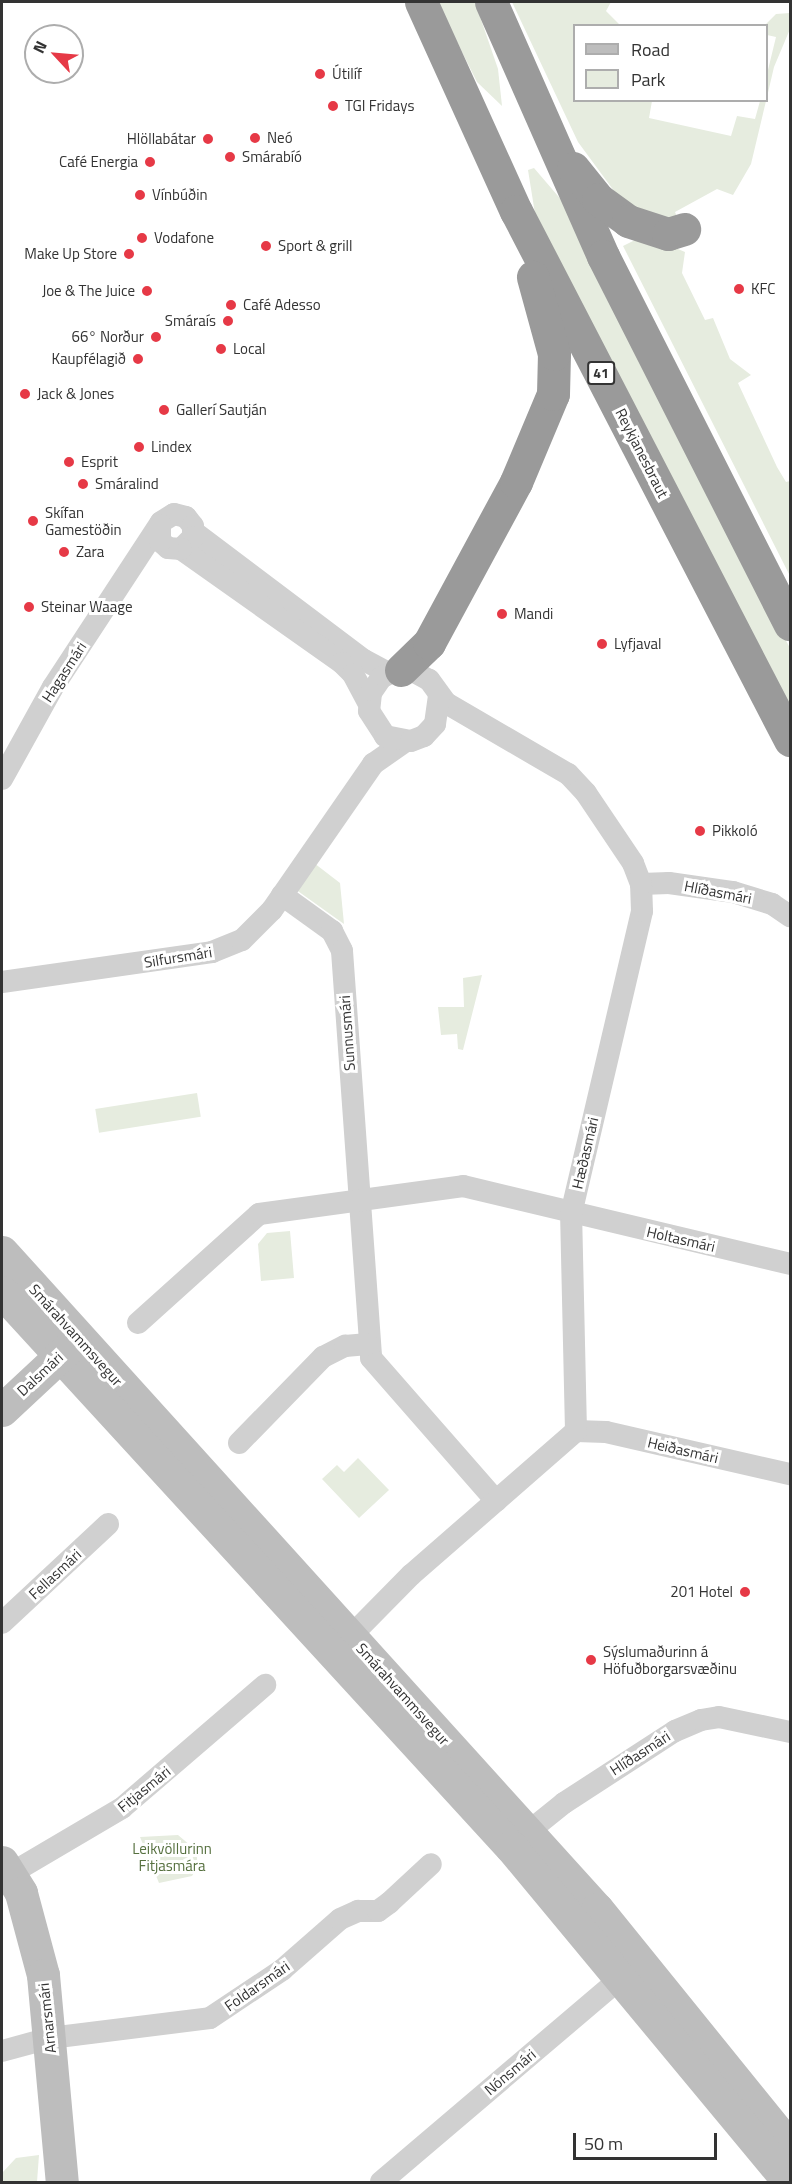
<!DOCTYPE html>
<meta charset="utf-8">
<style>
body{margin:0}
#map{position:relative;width:792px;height:2184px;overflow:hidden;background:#fff;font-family:"Titillium Web",sans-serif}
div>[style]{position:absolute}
.green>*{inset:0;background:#e6ecdf;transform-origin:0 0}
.street>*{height:22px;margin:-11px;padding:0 11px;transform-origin:11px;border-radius:11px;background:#d0d0d0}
.secondary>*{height:33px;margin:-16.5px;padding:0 16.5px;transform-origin:16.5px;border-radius:16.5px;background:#bdbdbd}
.highway>*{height:33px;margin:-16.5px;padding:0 16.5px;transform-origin:16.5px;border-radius:16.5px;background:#9a9a9a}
.dots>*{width:16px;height:16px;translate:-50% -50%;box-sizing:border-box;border:3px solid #fff;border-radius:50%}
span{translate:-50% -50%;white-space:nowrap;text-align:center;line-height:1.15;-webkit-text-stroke:6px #fff;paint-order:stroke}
.shield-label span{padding:2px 4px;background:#fff;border:2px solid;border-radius:4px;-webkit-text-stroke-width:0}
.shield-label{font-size:14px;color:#333;font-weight:700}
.poi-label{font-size:15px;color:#333}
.left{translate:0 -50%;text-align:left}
.right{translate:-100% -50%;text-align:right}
.street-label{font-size:15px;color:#333}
.park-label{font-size:15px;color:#56703f}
.frame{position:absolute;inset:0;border:3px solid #333;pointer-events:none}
.legend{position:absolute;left:573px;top:24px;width:195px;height:78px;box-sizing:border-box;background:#fff;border:2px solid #adadad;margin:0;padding:8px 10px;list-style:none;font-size:18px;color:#333}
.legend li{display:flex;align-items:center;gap:12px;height:30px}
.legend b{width:30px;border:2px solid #adadad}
.north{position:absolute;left:24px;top:24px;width:60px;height:60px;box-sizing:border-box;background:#fff;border:2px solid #adadad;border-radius:50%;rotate:296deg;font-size:16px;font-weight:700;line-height:24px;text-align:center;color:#333}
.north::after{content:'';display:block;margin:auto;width:21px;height:27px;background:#e63946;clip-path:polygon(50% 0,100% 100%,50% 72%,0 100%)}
.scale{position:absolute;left:573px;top:2133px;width:144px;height:27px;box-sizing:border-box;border:3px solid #333;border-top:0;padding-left:8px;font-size:18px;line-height:21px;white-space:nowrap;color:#333;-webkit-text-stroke:4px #fff;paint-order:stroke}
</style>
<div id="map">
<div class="green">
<div style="clip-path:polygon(437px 2px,475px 2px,498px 69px,502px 106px,477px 82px)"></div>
<div style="clip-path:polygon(512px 2px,611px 2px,606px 11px,620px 25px,574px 26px,574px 100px,652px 101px,649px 118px,731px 136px,737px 116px,755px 119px,760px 101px,766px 101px,751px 164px,733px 195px,717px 189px,675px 212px,680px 224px,668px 227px,617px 195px,578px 142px)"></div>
<div style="clip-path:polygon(790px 13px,790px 29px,774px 67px,767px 97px,767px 74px,776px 37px,767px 35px,765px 25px,776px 14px)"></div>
<div style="clip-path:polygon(534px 168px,564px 203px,743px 561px,790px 648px,790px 710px,536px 220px,528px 170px)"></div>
<div style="clip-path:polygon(645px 235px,685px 252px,682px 273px,705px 320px,713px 318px,730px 359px,751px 375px,738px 383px,777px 467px,786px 482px,790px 481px,790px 576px,623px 246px)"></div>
<div style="clip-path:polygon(314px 863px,340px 883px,344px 924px,295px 889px)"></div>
<div style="clip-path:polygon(482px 975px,463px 1050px,458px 1049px,457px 1034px,441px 1035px,438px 1007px,464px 1007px,463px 978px)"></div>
<div style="left:197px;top:1093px;width:24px;height:103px;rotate:81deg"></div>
<div style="clip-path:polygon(290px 1231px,294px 1278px,261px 1281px,258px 1244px,267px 1233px)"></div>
<div style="clip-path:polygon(358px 1458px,389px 1490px,359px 1518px,322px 1479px,337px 1465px,344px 1472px)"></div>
<div style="clip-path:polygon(178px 1835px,197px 1851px,197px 1868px,192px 1876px,159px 1883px,140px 1837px)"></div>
<div style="clip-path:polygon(39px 2155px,37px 2182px,2px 2182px,2px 2173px,16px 2158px)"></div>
</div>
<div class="street">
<div style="left:194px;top:532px;width:213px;rotate:37deg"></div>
<div style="left:364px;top:660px;width:27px;rotate:28deg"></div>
<div style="left:181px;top:549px;width:197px;rotate:35.3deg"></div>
<div style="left:342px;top:663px;width:16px;rotate:45deg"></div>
<div style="left:353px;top:674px;width:32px;rotate:62deg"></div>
<div style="left:2px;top:779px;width:105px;rotate:-61deg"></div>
<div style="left:53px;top:687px;width:197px;rotate:-56.8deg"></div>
<div style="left:161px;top:522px;width:15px;rotate:-32deg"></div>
<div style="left:174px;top:514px;width:12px;rotate:14deg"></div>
<div style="left:186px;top:517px;width:11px;rotate:52deg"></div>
<div style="left:193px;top:526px;width:11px;rotate:90deg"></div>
<div style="left:193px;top:537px;width:17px;rotate:135deg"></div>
<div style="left:181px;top:549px;width:13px;rotate:-176deg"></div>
<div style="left:168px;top:548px;width:11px;rotate:-139deg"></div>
<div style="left:160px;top:541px;width:16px;rotate:-90deg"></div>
<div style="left:641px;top:884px;width:28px;rotate:-2deg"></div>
<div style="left:669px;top:883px;width:65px;rotate:8deg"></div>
<div style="left:733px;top:892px;width:41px;rotate:17.1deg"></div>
<div style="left:772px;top:904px;width:22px;rotate:34deg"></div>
<div style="left:282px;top:895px;width:62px;rotate:35.8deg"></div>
<div style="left:332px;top:931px;width:22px;rotate:63deg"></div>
<div style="left:342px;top:951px;width:408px;rotate:85.9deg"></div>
<div style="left:371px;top:1358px;width:190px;rotate:48.8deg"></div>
<div style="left:2px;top:982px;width:212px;rotate:-8.1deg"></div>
<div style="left:212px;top:952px;width:32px;rotate:-22deg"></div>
<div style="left:242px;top:940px;width:42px;rotate:-45deg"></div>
<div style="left:272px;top:910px;width:178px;rotate:-55.3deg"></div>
<div style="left:373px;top:764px;width:38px;rotate:-35deg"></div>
<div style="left:138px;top:1323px;width:163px;rotate:-42deg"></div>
<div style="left:259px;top:1214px;width:206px;rotate:-7.8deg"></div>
<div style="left:463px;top:1186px;width:336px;rotate:13.4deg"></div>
<div style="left:576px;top:1431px;width:30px;rotate:2deg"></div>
<div style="left:606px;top:1432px;width:189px;rotate:12.9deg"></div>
<div style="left:239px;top:1443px;width:120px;rotate:-45.7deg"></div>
<div style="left:323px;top:1357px;width:25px;rotate:-27deg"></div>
<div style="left:345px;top:1346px;width:23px;rotate:-5deg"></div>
<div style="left:2px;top:1623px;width:145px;rotate:-43deg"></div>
<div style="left:340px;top:1647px;width:101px;rotate:-45.4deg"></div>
<div style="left:411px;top:1575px;width:219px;rotate:-41.1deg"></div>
<div style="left:576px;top:1431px;width:217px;rotate:-91.3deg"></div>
<div style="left:571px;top:1214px;width:311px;rotate:-76.8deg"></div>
<div style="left:642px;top:911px;width:27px;rotate:-92deg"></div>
<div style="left:641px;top:884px;width:22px;rotate:-111deg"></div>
<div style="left:633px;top:863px;width:84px;rotate:-123.9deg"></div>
<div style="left:586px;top:793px;width:26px;rotate:-133deg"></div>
<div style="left:568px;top:774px;width:141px;rotate:-149.8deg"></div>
<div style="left:446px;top:703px;width:29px;rotate:-126deg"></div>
<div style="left:429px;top:680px;width:21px;rotate:-151deg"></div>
<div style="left:411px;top:670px;width:17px;rotate:177deg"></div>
<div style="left:394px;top:671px;width:15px;rotate:152deg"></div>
<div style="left:381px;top:678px;width:18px;rotate:124deg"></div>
<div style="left:371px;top:693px;width:18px;rotate:96deg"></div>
<div style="left:369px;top:711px;width:30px;rotate:57deg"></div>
<div style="left:385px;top:736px;width:26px;rotate:11deg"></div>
<div style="left:411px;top:741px;width:14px;rotate:-21deg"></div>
<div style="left:424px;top:736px;width:16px;rotate:-47deg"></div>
<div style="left:435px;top:724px;width:27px;rotate:-82deg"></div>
<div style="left:518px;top:1840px;width:59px;rotate:-38.8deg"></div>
<div style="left:564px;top:1803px;width:132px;rotate:-33deg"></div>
<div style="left:675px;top:1731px;width:28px;rotate:-23deg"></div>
<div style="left:701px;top:1720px;width:18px;rotate:-9deg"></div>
<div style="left:719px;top:1717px;width:73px;rotate:11.9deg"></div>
<div style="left:10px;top:1874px;width:130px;rotate:-30.5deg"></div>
<div style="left:122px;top:1808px;width:189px;rotate:-40.7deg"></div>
<div style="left:2px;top:2051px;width:50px;rotate:-15.2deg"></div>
<div style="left:50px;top:2038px;width:161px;rotate:-7.1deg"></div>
<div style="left:210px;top:2018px;width:87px;rotate:-33.7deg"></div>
<div style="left:282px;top:1970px;width:77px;rotate:-41.3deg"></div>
<div style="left:340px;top:1919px;width:20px;rotate:-24deg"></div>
<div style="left:358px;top:1911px;width:20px"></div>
<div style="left:378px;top:1911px;width:14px;rotate:-36deg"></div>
<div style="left:389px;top:1903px;width:57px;rotate:-42.9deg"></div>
<div style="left:381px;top:2182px;width:327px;rotate:-40.4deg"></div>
</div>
<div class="secondary">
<div style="left:2px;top:1252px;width:886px;rotate:47.84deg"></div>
<div style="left:597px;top:1909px;width:306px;rotate:51deg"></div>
<div style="left:2px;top:1292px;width:753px;rotate:47.48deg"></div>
<div style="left:511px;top:1847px;width:435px;rotate:50.3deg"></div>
<div style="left:2px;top:1410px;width:100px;rotate:-43deg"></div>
<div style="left:2px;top:1862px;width:36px;rotate:58deg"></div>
<div style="left:21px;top:1893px;width:85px;rotate:75deg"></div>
<div style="left:43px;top:1975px;width:208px;rotate:84.8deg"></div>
</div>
<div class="highway">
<div style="left:421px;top:2px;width:230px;rotate:65.6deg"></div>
<div style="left:516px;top:211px;width:596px;rotate:62.62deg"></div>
<div style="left:491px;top:2px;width:278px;rotate:66.2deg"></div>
<div style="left:603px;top:256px;width:413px;rotate:63.1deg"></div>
<div style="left:573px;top:168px;width:40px;rotate:51deg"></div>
<div style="left:598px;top:199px;width:37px;rotate:36deg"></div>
<div style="left:628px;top:221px;width:42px;rotate:18deg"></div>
<div style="left:668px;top:234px;width:17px;rotate:-17deg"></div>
<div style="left:401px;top:670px;width:39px;rotate:-44deg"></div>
<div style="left:429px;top:643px;width:183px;rotate:-61.6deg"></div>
<div style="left:516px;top:482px;width:95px;rotate:-67.2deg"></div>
<div style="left:553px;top:394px;width:40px;rotate:-88.6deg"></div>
<div style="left:554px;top:354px;width:80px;rotate:-105.3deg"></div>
</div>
<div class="dots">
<div style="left:320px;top:74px;background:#e63946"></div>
<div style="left:333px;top:106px;background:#e63946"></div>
<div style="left:255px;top:138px;background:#e63946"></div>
<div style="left:208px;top:139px;background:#e63946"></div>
<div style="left:230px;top:157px;background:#e63946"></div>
<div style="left:150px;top:162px;background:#e63946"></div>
<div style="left:140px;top:195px;background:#e63946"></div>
<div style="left:142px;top:238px;background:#e63946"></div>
<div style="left:266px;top:246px;background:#e63946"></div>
<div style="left:129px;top:254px;background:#e63946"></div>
<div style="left:739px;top:289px;background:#e63946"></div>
<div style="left:147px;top:291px;background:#e63946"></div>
<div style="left:231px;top:305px;background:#e63946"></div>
<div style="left:228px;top:321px;background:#e63946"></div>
<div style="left:156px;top:337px;background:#e63946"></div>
<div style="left:221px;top:349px;background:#e63946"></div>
<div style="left:138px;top:359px;background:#e63946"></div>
<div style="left:25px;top:394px;background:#e63946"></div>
<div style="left:164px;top:410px;background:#e63946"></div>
<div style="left:139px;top:447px;background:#e63946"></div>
<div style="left:69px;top:462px;background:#e63946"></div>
<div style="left:83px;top:484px;background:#e63946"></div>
<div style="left:33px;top:521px;background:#e63946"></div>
<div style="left:64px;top:552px;background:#e63946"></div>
<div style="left:29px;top:607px;background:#e63946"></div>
<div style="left:502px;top:614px;background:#e63946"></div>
<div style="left:602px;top:644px;background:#e63946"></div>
<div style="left:700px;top:831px;background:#e63946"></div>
<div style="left:745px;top:1592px;background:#e63946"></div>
<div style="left:591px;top:1660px;background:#e63946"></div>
</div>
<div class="shield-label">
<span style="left:601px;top:373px">41</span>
</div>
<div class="poi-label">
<span class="left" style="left:332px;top:74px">Útilíf</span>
<span class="left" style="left:345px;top:106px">TGI Fridays</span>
<span class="left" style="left:267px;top:138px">Neó</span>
<span class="right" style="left:196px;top:139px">Hlöllabátar</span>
<span class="left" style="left:242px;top:157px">Smárabíó</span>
<span class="right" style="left:138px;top:162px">Café Energia</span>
<span class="left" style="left:152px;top:195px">Vínbúðin</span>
<span class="left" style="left:154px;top:238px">Vodafone</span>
<span class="left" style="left:278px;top:246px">Sport &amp; grill</span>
<span class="right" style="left:117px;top:254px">Make Up Store</span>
<span class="left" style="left:751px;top:289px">KFC</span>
<span class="right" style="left:135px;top:291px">Joe &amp; The Juice</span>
<span class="left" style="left:243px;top:305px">Café Adesso</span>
<span class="right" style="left:216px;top:321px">Smáraís</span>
<span class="right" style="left:144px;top:337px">66° Norður</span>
<span class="left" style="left:233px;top:349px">Local</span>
<span class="right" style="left:126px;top:359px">Kaupfélagið</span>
<span class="left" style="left:37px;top:394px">Jack &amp; Jones</span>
<span class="left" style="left:176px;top:410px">Gallerí Sautján</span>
<span class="left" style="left:151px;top:447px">Lindex</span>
<span class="left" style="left:81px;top:462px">Esprit</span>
<span class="left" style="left:95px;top:484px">Smáralind</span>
<span class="left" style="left:45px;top:521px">Skífan<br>Gamestöðin</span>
<span class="left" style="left:76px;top:552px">Zara</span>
<span class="left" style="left:41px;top:607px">Steinar Waage</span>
<span class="left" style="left:514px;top:614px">Mandi</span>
<span class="left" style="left:614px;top:644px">Lyfjaval</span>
<span class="left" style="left:712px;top:831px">Pikkoló</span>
<span class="right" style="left:733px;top:1592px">201 Hotel</span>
<span class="left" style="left:603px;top:1660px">Sýslumaðurinn á<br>Höfuðborgarsvæðinu</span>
</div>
<div class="street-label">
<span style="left:642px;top:453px;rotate:63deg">Reykjanesbraut</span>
<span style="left:64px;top:672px;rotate:-57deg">Hagasmári</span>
<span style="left:718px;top:892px;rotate:11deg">Hlíðasmári</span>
<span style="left:178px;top:957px;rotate:-9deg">Silfursmári</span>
<span style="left:347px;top:1033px;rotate:-94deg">Sunnusmári</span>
<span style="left:585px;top:1153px;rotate:-77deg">Hæðasmári</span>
<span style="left:681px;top:1239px;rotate:13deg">Holtasmári</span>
<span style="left:76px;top:1335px;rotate:48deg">Smárahvammsvegur</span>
<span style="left:40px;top:1374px;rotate:-43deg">Dalsmári</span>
<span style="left:683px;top:1450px;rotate:13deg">Heiðasmári</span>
<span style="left:55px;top:1574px;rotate:-43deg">Fellasmári</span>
<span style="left:403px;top:1694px;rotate:48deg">Smárahvammsvegur</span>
<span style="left:640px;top:1753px;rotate:-33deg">Hlíðasmári</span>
<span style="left:144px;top:1789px;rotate:-39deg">Fitjasmári</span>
<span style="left:257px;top:1986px;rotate:-35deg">Foldarsmári</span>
<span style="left:47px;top:2018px;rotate:-96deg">Arnarsmári</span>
<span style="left:510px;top:2072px;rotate:-40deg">Nónsmári</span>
</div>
<div class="park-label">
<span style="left:172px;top:1857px">Leikvöllurinn<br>Fitjasmára</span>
</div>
<div class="frame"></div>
<ul class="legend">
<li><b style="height:8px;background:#bdbdbd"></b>Road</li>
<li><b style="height:16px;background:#e6ecdf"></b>Park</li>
</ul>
<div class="north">N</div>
<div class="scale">50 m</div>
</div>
